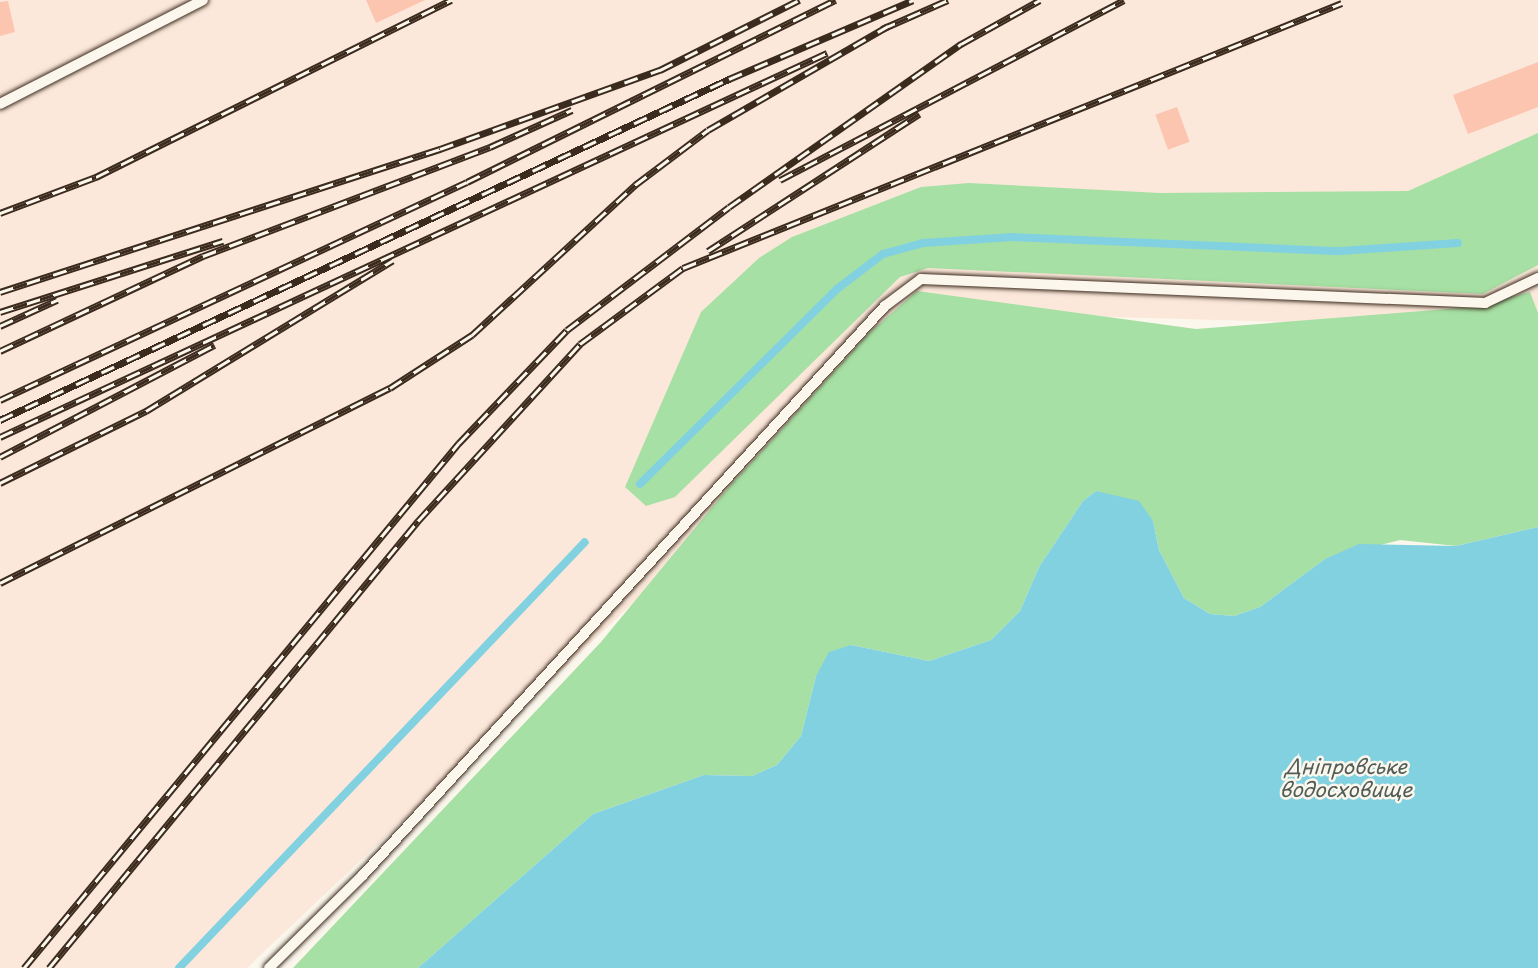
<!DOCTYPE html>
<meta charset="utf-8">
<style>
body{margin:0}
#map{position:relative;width:1538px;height:968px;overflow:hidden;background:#fbf7ec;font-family:"Playpen Sans",sans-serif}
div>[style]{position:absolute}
.built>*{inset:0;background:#fbe8da}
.green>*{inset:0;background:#a7e0a4}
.water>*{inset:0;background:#82d1e0}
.stream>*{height:8px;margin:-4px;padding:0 4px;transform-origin:4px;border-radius:4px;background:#82d1e0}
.building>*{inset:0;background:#fcc5b0;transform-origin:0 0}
.roads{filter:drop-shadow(0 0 2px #3b2a1e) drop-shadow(0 0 2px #3b2a1e)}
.service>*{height:10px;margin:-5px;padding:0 5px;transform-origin:5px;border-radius:5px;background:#fbf7ec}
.rail>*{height:7px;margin-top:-3.5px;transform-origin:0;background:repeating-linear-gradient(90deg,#fbf7ec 0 14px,#3b2a1e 0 28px);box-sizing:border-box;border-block:2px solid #3b2a1e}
span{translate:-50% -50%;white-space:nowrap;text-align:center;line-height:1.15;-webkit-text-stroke:5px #fbf7ec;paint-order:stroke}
.water-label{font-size:20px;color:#505c58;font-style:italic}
</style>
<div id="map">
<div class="built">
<div style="clip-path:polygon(0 0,1538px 0,1538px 329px,940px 312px,247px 968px,0 968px)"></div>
</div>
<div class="green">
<div style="clip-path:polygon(1538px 133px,1538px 265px,1483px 294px,928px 268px,900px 277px,675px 497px,646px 506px,625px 487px,701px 312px,759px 258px,792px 237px,921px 187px,969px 183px,1160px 193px,1408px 191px)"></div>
<div style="clip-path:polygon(917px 291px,1196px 329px,1473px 307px,1530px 292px,1538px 313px,1538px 527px,1456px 546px,1400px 540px,1325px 559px,1260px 607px,1234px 616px,1210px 614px,1184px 598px,1159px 550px,1153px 521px,1096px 491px,1083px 501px,1039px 567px,1020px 611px,991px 640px,929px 661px,851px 645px,816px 676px,801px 736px,777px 765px,752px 776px,704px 775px,593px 814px,418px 968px,293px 968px,601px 642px,728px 488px,871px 331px)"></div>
</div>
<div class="water">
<div style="clip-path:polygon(1096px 491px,1139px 501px,1153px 521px,1159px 550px,1184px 598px,1210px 614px,1234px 616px,1260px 607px,1325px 559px,1359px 544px,1456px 546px,1538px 527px,1538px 968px,418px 968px,593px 814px,704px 775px,752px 776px,777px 765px,801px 736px,816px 676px,829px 652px,851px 645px,929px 661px,991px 640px,1020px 611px,1039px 567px,1083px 501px)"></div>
</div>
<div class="stream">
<div style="left:640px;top:484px;width:277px;rotate:-44.7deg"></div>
<div style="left:837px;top:289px;width:58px;rotate:-37.3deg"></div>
<div style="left:883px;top:254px;width:41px;rotate:-15.4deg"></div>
<div style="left:923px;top:243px;width:90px;rotate:-3.8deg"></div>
<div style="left:1013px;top:237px;width:327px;rotate:2.5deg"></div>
<div style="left:1340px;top:251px;width:118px;rotate:-3.9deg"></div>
<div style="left:179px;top:968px;width:588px;rotate:-46.38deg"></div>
</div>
<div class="building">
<div style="clip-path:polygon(366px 0,425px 0,376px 23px)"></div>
<div style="clip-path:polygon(8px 1px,15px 32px,0 36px,0 2px)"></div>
<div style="clip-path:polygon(1538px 62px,1538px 107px,1468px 134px,1453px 95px)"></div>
<div style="left:1177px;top:107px;width:37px;height:23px;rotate:70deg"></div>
</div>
<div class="roads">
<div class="service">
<div style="left:0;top:104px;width:228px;rotate:-27.1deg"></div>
<div style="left:269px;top:968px;width:132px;rotate:-44.7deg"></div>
<div style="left:363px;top:875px;width:772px;rotate:-47.47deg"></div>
<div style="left:885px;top:306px;width:45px;rotate:-36.9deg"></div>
<div style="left:921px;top:279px;width:565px;rotate:2.44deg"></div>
<div style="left:1485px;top:303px;width:59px;rotate:-25.3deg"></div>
</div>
</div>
<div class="rail">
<div style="left:882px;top:29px;width:72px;rotate:-23.7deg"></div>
<div style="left:780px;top:180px;width:388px;rotate:-27.6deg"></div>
<div style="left:0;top:213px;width:103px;rotate:-20.6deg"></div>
<div style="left:96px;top:177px;width:397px;rotate:-26.5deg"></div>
<div style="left:708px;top:251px;width:252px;rotate:-33deg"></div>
<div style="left:0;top:292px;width:463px;rotate:-18deg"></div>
<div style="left:440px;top:149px;width:234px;rotate:-19.8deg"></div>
<div style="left:660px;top:70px;width:156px;rotate:-26.7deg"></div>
<div style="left:0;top:312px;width:234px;rotate:-17.7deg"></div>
<div style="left:0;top:326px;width:63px;rotate:-24.5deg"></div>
<div style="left:0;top:351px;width:224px;rotate:-25.1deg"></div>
<div style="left:203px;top:256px;width:307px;rotate:-20.8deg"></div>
<div style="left:490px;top:147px;width:90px;rotate:-24.3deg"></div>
<div style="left:0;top:400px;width:515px;rotate:-25.02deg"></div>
<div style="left:467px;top:182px;width:411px;rotate:-26.3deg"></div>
<div style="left:0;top:420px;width:805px;rotate:-25.07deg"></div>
<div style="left:729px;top:79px;width:200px;rotate:-23.2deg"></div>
<div style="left:0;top:437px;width:912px;rotate:-24.91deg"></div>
<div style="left:0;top:457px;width:242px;rotate:-27.6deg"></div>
<div style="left:0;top:483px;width:163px;rotate:-26.3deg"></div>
<div style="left:146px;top:411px;width:289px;rotate:-31.4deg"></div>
<div style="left:0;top:583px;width:436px;rotate:-26.6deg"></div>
<div style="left:390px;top:388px;width:98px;rotate:-32.9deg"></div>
<div style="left:472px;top:335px;width:222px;rotate:-42.6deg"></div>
<div style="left:635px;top:185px;width:91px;rotate:-37deg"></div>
<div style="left:708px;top:130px;width:208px;rotate:-30deg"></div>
<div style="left:24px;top:968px;width:682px;rotate:-50.36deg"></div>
<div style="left:459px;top:443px;width:156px;rotate:-46.3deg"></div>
<div style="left:567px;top:330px;width:203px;rotate:-37.2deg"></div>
<div style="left:729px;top:207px;width:284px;rotate:-35.1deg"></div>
<div style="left:961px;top:44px;width:90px;rotate:-29.1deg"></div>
<div style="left:49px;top:968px;width:580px;rotate:-50.46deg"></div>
<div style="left:418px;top:521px;width:240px;rotate:-47.5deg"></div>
<div style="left:580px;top:344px;width:128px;rotate:-36.4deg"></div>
<div style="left:683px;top:268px;width:710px;rotate:-21.91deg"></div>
</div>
<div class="water-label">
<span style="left:1346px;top:778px">Дніпровське<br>водосховище</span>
</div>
</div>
